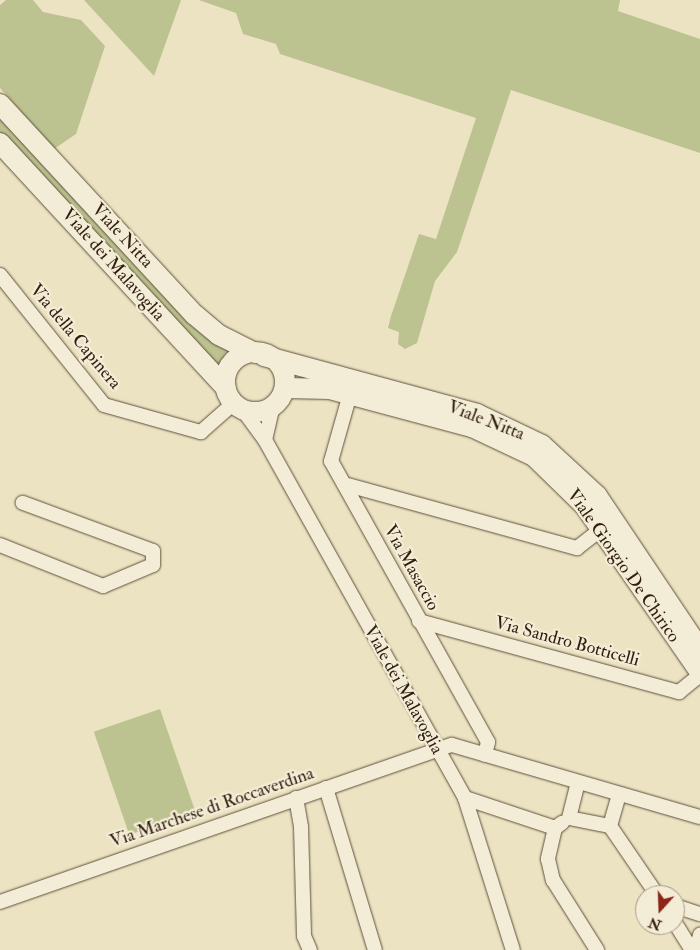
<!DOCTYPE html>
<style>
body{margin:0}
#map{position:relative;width:700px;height:950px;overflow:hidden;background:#ece3c2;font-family:"IM FELL Double Pica",serif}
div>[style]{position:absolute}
.green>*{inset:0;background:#bcc390;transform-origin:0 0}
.roads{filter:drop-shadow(0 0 1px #604f3c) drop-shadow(0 0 1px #604f3c)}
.street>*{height:14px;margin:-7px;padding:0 7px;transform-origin:7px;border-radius:7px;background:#f3edd7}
.secondary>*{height:20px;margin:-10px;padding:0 10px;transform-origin:10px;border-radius:10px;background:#f3edd7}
.secondary>.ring{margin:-10px;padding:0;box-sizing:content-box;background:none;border:20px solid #f3edd7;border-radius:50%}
span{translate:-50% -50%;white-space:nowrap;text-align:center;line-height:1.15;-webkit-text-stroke:4.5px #f3edd7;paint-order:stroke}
.street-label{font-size:18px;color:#321e0f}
.north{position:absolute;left:635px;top:885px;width:50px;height:50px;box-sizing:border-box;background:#f3edd7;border:1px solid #a69a87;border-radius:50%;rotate:200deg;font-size:14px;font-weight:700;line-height:20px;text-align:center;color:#321e0f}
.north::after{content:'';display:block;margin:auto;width:18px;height:22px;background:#8f2418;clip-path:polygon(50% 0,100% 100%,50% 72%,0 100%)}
</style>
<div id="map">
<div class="green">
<div style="clip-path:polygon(6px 0,33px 0,43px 12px,81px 20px,105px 46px,76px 134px,54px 149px,0 88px,0 5px)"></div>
<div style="clip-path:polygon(84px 0,181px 0,154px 76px)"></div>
<div style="clip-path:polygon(199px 0,620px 0,618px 11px,700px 39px,700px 153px,511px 90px,457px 252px,435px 281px,417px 343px,405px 349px,398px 344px,399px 332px,388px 328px,391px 316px,419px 234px,436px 239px,476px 118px,280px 54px,276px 44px,243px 34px,236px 13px)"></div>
<div style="clip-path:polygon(0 115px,229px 349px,216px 368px,0 133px)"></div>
<div style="left:160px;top:709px;width:109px;height:70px;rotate:71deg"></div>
</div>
<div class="roads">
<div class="street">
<div style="left:0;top:275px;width:166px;rotate:51.3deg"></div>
<div style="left:104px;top:405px;width:101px;rotate:15.6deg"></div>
<div style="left:201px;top:432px;width:45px;rotate:-41.4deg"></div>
<div style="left:350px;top:394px;width:70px;rotate:105.8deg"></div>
<div style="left:331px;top:461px;width:322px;rotate:60.8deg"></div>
<div style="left:488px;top:742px;width:13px;rotate:103deg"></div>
<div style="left:240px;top:406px;width:42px;rotate:53.7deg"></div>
<div style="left:265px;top:440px;width:410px;rotate:60.8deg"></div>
<div style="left:465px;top:798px;width:159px;rotate:72.5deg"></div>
<div style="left:265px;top:440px;width:32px;rotate:-77deg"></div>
<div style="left:344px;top:484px;width:242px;rotate:15.4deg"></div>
<div style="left:577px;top:548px;width:39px;rotate:-38deg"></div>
<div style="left:0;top:545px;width:111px;rotate:21.7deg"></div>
<div style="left:103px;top:586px;width:54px;rotate:-22.8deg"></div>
<div style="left:153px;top:565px;width:14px;rotate:-90deg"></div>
<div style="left:153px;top:551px;width:139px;rotate:-159.7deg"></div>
<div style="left:419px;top:621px;width:270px;rotate:15.3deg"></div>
<div style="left:679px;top:692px;width:27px;rotate:-39deg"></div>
<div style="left:578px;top:782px;width:37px;rotate:104deg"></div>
<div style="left:569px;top:818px;width:42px;rotate:11deg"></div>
<div style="left:610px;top:826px;width:33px;rotate:-74deg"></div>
<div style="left:326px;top:788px;width:169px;rotate:73.2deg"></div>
<div style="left:296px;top:798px;width:29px;rotate:80deg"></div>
<div style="left:301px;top:827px;width:109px;rotate:88.4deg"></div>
<div style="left:304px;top:936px;width:15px;rotate:67deg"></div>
<div style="left:465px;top:798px;width:95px;rotate:18.4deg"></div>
<div style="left:555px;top:828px;width:9px;rotate:-36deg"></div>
<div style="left:610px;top:826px;width:83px;rotate:55.7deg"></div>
<div style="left:555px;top:828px;width:32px;rotate:103deg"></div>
<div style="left:548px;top:859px;width:22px;rotate:77deg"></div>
<div style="left:553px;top:880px;width:83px;rotate:57.8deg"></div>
<div style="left:0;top:902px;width:478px;rotate:-19.2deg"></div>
<div style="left:452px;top:745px;width:258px;rotate:16.2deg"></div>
<div style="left:675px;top:906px;width:26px;rotate:18deg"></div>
<div style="left:675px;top:923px;width:32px;rotate:58deg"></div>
<div style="left:696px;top:950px;width:16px;rotate:-75deg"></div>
</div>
<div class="secondary">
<div style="left:0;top:104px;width:287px;rotate:47.3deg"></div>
<div style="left:195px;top:315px;width:31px;rotate:40deg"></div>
<div style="left:219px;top:335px;width:40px;rotate:26.6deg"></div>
<div style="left:0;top:143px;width:333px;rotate:47.3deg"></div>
<div class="ring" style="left:225px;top:352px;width:40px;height:40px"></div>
<div style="left:264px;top:356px;width:221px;rotate:15.2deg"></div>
<div style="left:477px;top:414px;width:72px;rotate:25.5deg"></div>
<div style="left:542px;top:445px;width:75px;rotate:42.8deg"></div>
<div style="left:597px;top:496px;width:184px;rotate:56.1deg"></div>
<div style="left:287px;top:388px;width:43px;rotate:1.3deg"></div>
<div style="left:330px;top:389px;width:147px;rotate:15deg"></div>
<div style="left:472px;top:427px;width:68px;rotate:25.1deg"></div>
<div style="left:534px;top:456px;width:71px;rotate:44.4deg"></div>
<div style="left:585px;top:506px;width:202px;rotate:55.3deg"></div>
</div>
</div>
<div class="street-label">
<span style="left:122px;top:236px;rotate:47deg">Viale Nitta</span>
<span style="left:113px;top:265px;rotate:48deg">Viale dei Malavoglia</span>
<span style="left:75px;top:337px;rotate:50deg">Via della Capinera</span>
<span style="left:486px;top:421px;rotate:21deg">Viale Nitta</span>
<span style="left:623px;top:566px;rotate:55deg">Viale Giorgio De Chirico</span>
<span style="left:411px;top:568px;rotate:61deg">Via Masaccio</span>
<span style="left:567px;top:642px;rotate:15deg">Via Sandro Botticelli</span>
<span style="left:403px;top:690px;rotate:61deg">Viale dei Malavoglia</span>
<span style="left:212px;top:808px;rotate:-19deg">Via Marchese di Roccaverdina</span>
</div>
<div class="north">N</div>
</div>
